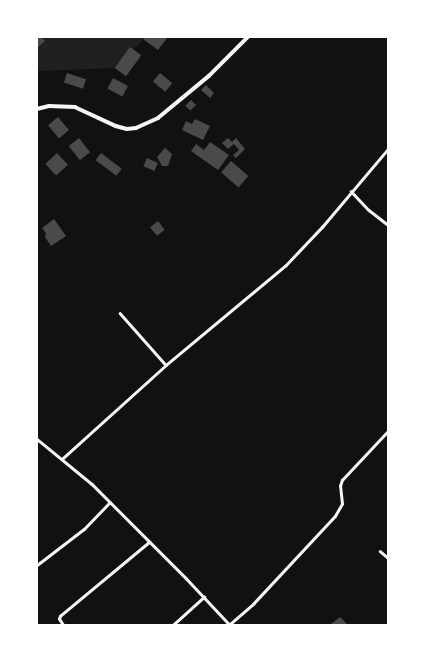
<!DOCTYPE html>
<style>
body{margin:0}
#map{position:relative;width:425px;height:662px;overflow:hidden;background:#111;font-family:Arial,sans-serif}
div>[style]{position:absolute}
.green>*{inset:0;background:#202020}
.building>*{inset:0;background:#4a4a4a;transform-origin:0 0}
.minor>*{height:2.5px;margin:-1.25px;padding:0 1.25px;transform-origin:1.25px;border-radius:1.25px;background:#f5f5f5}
.tertiary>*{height:3.5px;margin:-1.75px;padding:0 1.75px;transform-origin:1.75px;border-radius:1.75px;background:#f5f5f5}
span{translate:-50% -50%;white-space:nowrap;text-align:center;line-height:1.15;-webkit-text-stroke:3px #fff;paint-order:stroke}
.frame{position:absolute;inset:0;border:38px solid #fff;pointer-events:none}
</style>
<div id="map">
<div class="green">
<div style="clip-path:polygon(37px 37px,146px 37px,114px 68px,37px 71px)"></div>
</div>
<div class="building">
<div style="clip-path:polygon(37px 37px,41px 37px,45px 41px,37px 48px)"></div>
<div style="clip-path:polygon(145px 37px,168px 37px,158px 50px,143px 39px)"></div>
<div style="left:130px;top:47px;width:14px;height:26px;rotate:36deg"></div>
<div style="left:67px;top:73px;width:20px;height:10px;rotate:18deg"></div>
<div style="left:160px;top:73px;width:16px;height:11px;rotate:40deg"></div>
<div style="left:113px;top:78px;width:17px;height:12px;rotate:28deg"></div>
<div style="clip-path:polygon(206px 85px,214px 93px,210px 98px,201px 90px)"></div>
<div style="left:191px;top:100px;width:7px;height:8px;rotate:45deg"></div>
<div style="left:58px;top:117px;width:17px;height:13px;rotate:50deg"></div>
<div style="clip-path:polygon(195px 119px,210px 126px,203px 140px,182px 130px,186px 121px,192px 124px)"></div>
<div style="left:79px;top:138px;width:18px;height:13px;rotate:52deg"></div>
<div style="clip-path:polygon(228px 138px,232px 142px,236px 138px,245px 149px,236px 158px,233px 155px,239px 150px,234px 144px,228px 149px,222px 143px)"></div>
<div style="clip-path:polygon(210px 142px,229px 155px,218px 170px,191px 151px,196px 144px,204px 150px)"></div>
<div style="clip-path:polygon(165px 148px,172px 154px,168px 166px,162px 166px,157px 157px)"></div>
<div style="left:57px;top:153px;width:16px;height:16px;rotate:47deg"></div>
<div style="left:101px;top:153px;width:26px;height:9px;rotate:37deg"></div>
<div style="left:147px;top:158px;width:12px;height:9px;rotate:24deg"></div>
<div style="left:231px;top:161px;width:23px;height:15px;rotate:41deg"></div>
<div style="clip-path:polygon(54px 219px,66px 236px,51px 246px,45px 237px,46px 233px,42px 228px)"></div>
<div style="left:158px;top:221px;width:11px;height:10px;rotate:52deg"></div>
<div style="clip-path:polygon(340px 617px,348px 625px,331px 624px)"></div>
</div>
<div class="minor">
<div style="left:351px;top:191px;width:26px;rotate:47deg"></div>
<div style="left:369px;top:210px;width:24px;rotate:38deg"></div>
<div style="left:120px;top:313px;width:69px;rotate:48.5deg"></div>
<div style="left:37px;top:439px;width:71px;rotate:39.3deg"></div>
<div style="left:92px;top:484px;width:133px;rotate:45deg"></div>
<div style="left:186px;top:578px;width:64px;rotate:46.9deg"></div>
<div style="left:62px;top:459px;width:140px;rotate:-42.1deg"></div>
<div style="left:166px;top:365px;width:155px;rotate:-39.8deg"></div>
<div style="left:285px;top:266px;width:54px;rotate:-46.5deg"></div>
<div style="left:322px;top:227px;width:102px;rotate:-49.8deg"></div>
<div style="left:380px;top:551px;width:11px;rotate:41deg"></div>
<div style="left:37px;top:565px;width:59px;rotate:-37.5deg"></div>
<div style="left:84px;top:529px;width:37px;rotate:-46deg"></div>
<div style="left:63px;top:625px;width:7px;rotate:-124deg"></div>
<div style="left:59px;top:619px;width:3px;rotate:-72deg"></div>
<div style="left:60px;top:616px;width:116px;rotate:-39.7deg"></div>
<div style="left:173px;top:625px;width:42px;rotate:-42.1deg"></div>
<div style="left:229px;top:625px;width:32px;rotate:-41deg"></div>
<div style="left:253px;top:604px;width:120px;rotate:-47deg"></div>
<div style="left:335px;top:516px;width:14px;rotate:-60deg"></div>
<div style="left:342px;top:504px;width:18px;rotate:-96deg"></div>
<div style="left:340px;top:486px;width:6px;rotate:-72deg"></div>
<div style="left:342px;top:480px;width:67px;rotate:-46.8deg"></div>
</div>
<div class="tertiary">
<div style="left:37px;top:109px;width:12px;rotate:-14deg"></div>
<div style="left:49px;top:106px;width:26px;rotate:2deg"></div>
<div style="left:75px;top:107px;width:45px;rotate:24.9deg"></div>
<div style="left:116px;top:126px;width:11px;rotate:15deg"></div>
<div style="left:127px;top:129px;width:9px;rotate:-6deg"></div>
<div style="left:136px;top:128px;width:24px;rotate:-24deg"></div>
<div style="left:158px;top:118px;width:66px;rotate:-39.5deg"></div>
<div style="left:209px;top:76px;width:55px;rotate:-45deg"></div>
</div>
<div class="frame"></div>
</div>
